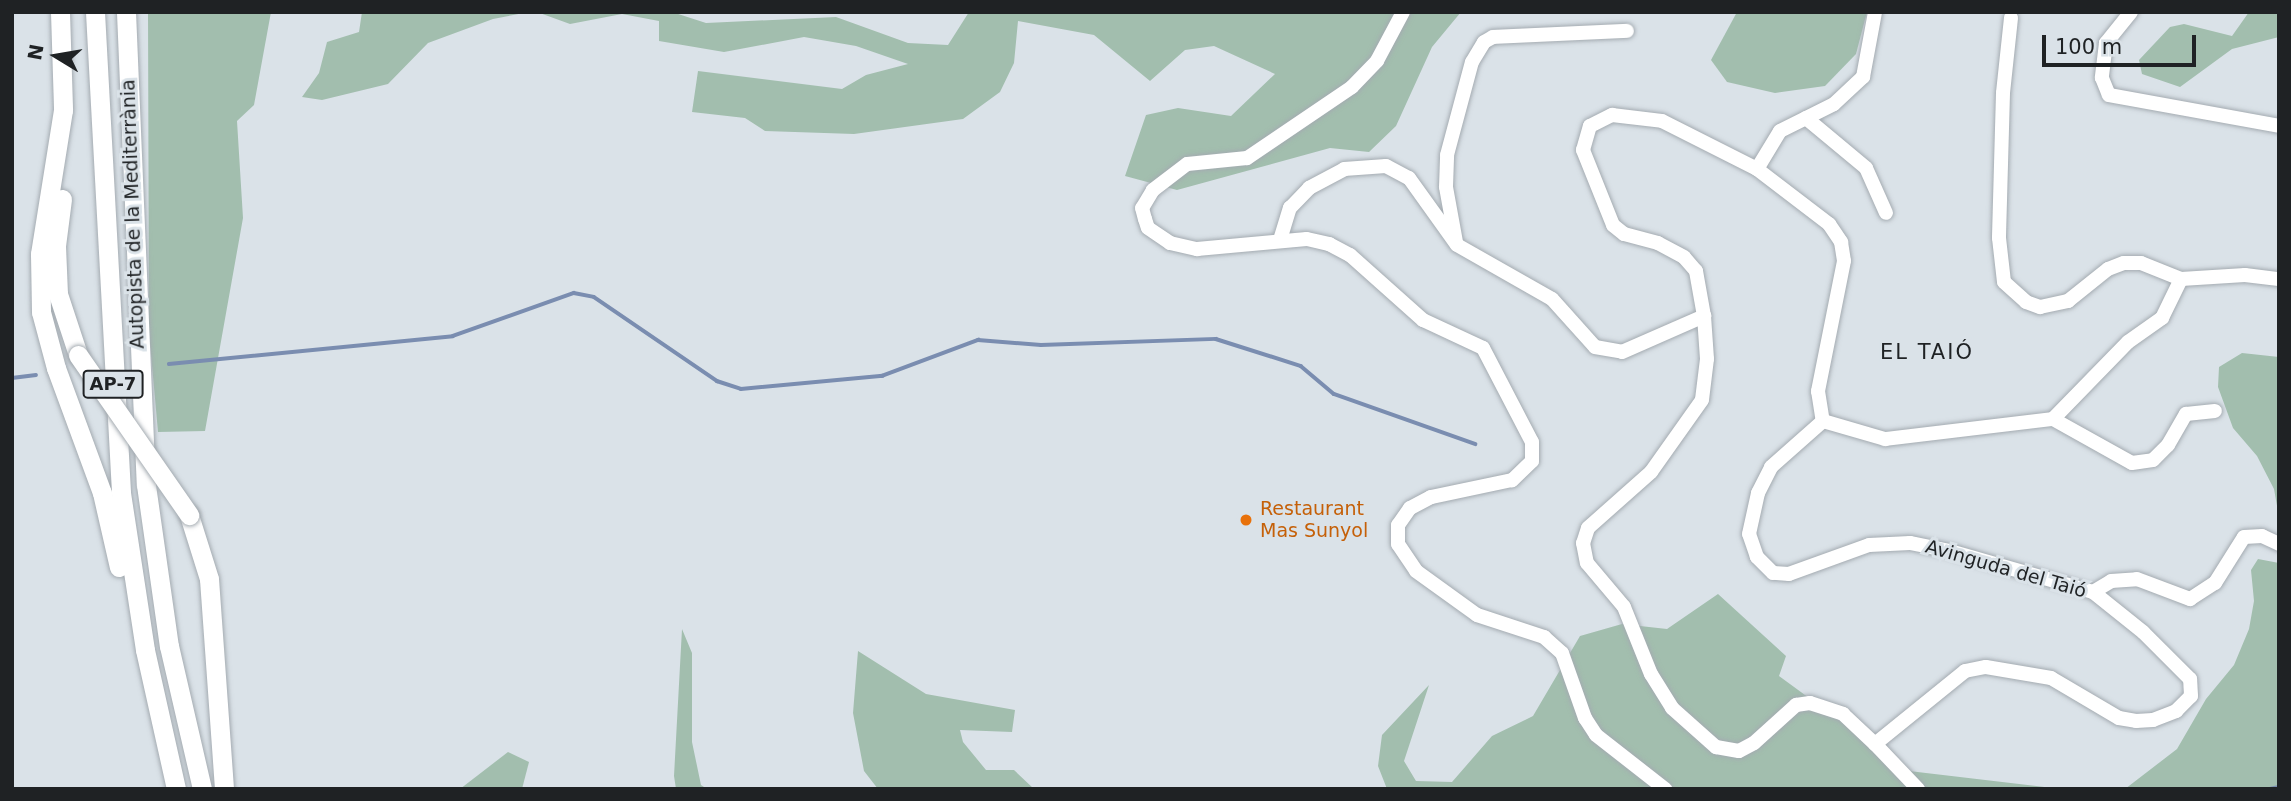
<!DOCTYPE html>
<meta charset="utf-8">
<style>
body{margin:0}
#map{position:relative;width:2291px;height:801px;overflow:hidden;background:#dae2e8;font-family:"DejaVu Sans",sans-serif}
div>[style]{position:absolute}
.green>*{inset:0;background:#a2beae}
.stream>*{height:3.5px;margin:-1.75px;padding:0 1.75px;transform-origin:1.75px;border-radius:1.75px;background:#7a8db0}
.roads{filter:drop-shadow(0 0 2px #a4abb1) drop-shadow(0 0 2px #a4abb1)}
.minor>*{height:14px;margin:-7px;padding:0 7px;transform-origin:7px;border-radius:7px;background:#fff}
.highway>*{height:19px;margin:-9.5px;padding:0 9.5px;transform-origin:9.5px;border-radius:9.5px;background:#fff}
.bridges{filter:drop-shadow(0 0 2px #a4abb1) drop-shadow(0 0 2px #a4abb1)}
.highway-bridge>*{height:19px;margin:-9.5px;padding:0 9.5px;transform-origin:9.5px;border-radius:9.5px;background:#fff}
.dots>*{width:19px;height:19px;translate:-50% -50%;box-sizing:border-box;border:4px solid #dae2e8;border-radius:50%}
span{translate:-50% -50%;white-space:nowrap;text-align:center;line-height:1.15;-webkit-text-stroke:6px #dae2e8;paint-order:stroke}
.shield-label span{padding:2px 5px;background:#dae2e8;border:2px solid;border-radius:5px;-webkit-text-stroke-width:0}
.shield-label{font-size:18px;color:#1f2224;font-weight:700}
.street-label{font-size:19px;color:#1f2224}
.food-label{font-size:19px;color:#c56008}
.left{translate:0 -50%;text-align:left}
.neighbourhood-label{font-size:21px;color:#1f2224;letter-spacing:2px}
.frame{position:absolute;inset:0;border:14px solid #1f2224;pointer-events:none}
.north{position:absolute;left:21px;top:21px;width:70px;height:70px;-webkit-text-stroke:5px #dae2e8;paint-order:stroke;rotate:281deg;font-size:19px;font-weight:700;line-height:28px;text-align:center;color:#1f2224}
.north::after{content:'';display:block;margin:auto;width:24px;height:32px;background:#1f2224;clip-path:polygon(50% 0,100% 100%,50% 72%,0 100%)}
.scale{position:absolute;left:2042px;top:35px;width:154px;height:32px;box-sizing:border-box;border:4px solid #1f2224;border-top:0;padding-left:9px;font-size:21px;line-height:24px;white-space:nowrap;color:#1f2224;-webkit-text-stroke:5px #dae2e8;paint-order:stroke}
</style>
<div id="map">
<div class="green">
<div style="clip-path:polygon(148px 12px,271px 12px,254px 105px,237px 121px,243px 218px,205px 431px,158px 432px,149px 332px)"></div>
<div style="clip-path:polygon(362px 12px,529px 12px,493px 19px,428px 43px,388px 84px,322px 100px,302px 97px,319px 73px,327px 42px,359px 32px)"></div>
<div style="clip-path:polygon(537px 12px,672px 12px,706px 23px,836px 17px,908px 43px,948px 45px,969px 12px,1461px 12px,1432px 47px,1396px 126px,1369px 152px,1330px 148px,1177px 190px,1125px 176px,1146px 115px,1178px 108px,1231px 116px,1275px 74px,1214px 46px,1185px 50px,1150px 81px,1094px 35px,1018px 21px,1014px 63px,1000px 92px,963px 119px,854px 134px,765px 131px,745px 118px,692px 112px,698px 71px,842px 89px,866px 75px,908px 64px,856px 46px,804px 37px,724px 52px,659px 41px,659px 21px,622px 14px,570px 24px)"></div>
<div style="clip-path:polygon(1737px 12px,1867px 12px,1856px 54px,1825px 86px,1775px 93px,1727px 82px,1711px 60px)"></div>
<div style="clip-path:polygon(2249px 12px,2279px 12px,2279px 37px,2232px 49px,2180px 87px,2142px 74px,2139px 60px,2170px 27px,2184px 24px,2232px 36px)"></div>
<div style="clip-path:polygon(2242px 353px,2279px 357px,2279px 517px,2274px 489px,2257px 456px,2233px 428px,2218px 387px,2219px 367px)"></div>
<div style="clip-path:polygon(2258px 559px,2279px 563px,2279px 789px,2125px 789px,2177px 749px,2206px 699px,2234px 665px,2249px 629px,2254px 601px,2251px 570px)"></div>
<div style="clip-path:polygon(1718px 594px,1786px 656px,1779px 676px,1909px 771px,2061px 789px,1387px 789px,1378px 766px,1382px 735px,1429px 685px,1404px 761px,1416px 781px,1452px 782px,1492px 736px,1533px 716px,1580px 636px,1622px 624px,1667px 629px)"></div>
<div style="clip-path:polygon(682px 629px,692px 653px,692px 742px,701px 785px,707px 789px,676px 789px,674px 776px)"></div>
<div style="clip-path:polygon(858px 651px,926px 694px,1015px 710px,1012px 732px,960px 730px,963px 742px,986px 770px,1014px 770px,1034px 789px,878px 789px,864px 771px,853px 713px)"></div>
<div style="clip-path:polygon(508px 752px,529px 762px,522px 789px,460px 789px)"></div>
</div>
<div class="stream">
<div style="left:169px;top:364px;width:285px;rotate:-5.6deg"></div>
<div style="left:453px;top:336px;width:128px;rotate:-19.6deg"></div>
<div style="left:574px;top:293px;width:20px;rotate:11deg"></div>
<div style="left:594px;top:297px;width:149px;rotate:34.3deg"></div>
<div style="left:717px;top:381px;width:25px;rotate:18deg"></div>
<div style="left:741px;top:389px;width:142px;rotate:-5.3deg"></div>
<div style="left:882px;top:376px;width:103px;rotate:-20.6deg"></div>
<div style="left:978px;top:340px;width:63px;rotate:4.5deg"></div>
<div style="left:1041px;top:345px;width:175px;rotate:-2deg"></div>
<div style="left:1216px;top:339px;width:89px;rotate:17.6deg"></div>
<div style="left:1301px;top:366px;width:43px;rotate:40.3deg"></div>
<div style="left:1334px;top:394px;width:150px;rotate:19.5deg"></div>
<div style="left:12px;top:378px;width:24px;rotate:-7deg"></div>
<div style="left:2270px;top:789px;width:9px;rotate:-13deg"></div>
</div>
<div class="roads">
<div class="minor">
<div style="left:1403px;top:12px;width:55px;rotate:118deg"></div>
<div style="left:1377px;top:61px;width:36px;rotate:134deg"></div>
<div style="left:1352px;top:87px;width:127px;rotate:145.9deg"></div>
<div style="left:1247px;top:158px;width:60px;rotate:174.3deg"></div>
<div style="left:1187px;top:164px;width:43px;rotate:142.6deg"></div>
<div style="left:1153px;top:190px;width:21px;rotate:121deg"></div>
<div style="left:1142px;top:208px;width:11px;rotate:75deg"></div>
<div style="left:1145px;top:219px;width:9px;rotate:72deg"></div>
<div style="left:1148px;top:228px;width:27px;rotate:34deg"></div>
<div style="left:1170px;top:243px;width:28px;rotate:13deg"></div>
<div style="left:1197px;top:249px;width:110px;rotate:-5.2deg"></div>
<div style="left:1307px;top:239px;width:23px;rotate:13deg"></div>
<div style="left:1329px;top:244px;width:24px;rotate:28deg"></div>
<div style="left:1350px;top:255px;width:98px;rotate:41.7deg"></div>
<div style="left:1423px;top:320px;width:66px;rotate:25deg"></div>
<div style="left:1483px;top:348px;width:106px;rotate:62.5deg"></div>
<div style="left:1532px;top:442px;width:19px;rotate:90deg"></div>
<div style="left:1532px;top:461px;width:28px;rotate:136deg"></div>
<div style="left:1512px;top:480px;width:83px;rotate:168.1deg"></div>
<div style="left:1431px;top:497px;width:24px;rotate:152deg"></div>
<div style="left:1410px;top:508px;width:21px;rotate:125deg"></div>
<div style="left:1398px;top:525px;width:19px;rotate:90deg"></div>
<div style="left:1398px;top:544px;width:32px;rotate:56deg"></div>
<div style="left:1416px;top:571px;width:75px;rotate:35.8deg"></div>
<div style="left:1477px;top:615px;width:71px;rotate:18.2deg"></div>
<div style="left:1544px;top:637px;width:24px;rotate:42deg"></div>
<div style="left:1562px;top:653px;width:69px;rotate:70.5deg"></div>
<div style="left:1585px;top:718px;width:20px;rotate:57deg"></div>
<div style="left:1596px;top:735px;width:88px;rotate:38deg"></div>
<div style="left:2131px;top:12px;width:40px;rotate:129deg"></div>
<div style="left:2106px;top:43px;width:35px;rotate:97deg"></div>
<div style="left:2102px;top:78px;width:18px;rotate:68deg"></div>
<div style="left:2109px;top:95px;width:173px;rotate:10.3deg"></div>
<div style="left:2011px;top:18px;width:75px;rotate:96.1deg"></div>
<div style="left:2003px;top:93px;width:145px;rotate:91.6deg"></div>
<div style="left:1999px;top:238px;width:44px;rotate:83.5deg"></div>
<div style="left:2004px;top:282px;width:30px;rotate:42deg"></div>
<div style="left:2026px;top:302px;width:15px;rotate:20deg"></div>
<div style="left:2040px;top:307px;width:29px;rotate:-12deg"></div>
<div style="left:2068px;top:301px;width:51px;rotate:-38.7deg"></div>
<div style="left:2108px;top:269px;width:17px;rotate:-21deg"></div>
<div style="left:2124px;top:263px;width:17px"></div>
<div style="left:2141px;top:263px;width:43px;rotate:21.8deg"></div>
<div style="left:1806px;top:118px;width:78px;rotate:39.8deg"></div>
<div style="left:1866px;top:168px;width:49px;rotate:66deg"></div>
<div style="left:1757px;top:169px;width:91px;rotate:37.4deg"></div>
<div style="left:1829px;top:224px;width:22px;rotate:56deg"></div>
<div style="left:1841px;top:242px;width:19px;rotate:81deg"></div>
<div style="left:1844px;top:261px;width:133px;rotate:101.3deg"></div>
<div style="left:1818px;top:391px;width:30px;rotate:81deg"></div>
<div style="left:1280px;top:240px;width:34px;rotate:-73deg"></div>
<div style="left:1290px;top:208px;width:28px;rotate:-46deg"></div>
<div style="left:1309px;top:188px;width:40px;rotate:-28deg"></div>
<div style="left:1344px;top:169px;width:42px;rotate:-4.1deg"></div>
<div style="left:1386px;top:166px;width:26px;rotate:28deg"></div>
<div style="left:1409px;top:178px;width:82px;rotate:54.4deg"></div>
<div style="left:1457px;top:245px;width:109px;rotate:29.6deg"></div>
<div style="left:1552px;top:299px;width:64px;rotate:48.1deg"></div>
<div style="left:1595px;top:347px;width:27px;rotate:10deg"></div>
<div style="left:1622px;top:352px;width:90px;rotate:-23.7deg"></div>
<div style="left:1704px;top:316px;width:46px;rotate:-100.1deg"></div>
<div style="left:1696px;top:271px;width:18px;rotate:-131deg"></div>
<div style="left:1684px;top:257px;width:30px;rotate:-152deg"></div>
<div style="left:1658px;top:243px;width:35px;rotate:-165deg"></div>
<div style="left:1624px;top:234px;width:14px;rotate:-141deg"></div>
<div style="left:1613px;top:225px;width:81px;rotate:-111.8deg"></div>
<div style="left:1583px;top:150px;width:25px;rotate:-74deg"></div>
<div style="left:1590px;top:126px;width:25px;rotate:-27deg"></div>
<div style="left:1612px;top:115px;width:50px;rotate:6.8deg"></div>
<div style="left:1662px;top:121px;width:106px;rotate:26.8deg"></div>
<div style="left:1757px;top:169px;width:44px;rotate:-58.8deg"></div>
<div style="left:1780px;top:131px;width:60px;rotate:-26.6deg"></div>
<div style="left:1834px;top:104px;width:40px;rotate:-43deg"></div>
<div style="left:1863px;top:77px;width:66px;rotate:-79.5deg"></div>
<div style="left:1456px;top:242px;width:56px;rotate:-100.3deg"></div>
<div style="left:1446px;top:187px;width:32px;rotate:-88deg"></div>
<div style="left:1447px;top:155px;width:96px;rotate:-75deg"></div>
<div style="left:1472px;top:62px;width:23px;rotate:-59deg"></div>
<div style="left:1484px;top:42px;width:10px;rotate:-29deg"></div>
<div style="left:1493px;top:37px;width:134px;rotate:-2.6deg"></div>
<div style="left:1704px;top:316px;width:43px;rotate:86deg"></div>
<div style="left:1707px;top:359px;width:41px;rotate:97deg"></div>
<div style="left:1702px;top:400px;width:88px;rotate:125.3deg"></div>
<div style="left:1651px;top:472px;width:84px;rotate:138.4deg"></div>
<div style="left:1588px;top:528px;width:16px;rotate:108deg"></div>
<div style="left:1583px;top:543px;width:20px;rotate:79deg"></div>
<div style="left:1587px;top:563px;width:57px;rotate:49.9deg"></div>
<div style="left:1624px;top:607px;width:72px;rotate:68.1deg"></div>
<div style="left:1651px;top:674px;width:40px;rotate:58deg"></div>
<div style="left:1672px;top:708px;width:59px;rotate:41.6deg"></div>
<div style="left:1716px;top:747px;width:23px;rotate:10deg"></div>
<div style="left:1739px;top:751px;width:17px;rotate:-28deg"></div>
<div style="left:1754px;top:743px;width:57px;rotate:-42.1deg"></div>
<div style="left:1796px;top:705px;width:14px;rotate:-8deg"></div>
<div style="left:1810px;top:703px;width:35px;rotate:18deg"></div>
<div style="left:1843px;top:714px;width:44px;rotate:43.2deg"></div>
<div style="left:2053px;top:419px;width:90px;rotate:29.1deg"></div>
<div style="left:2132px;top:463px;width:21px;rotate:-8deg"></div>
<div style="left:2153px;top:460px;width:21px;rotate:-45deg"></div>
<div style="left:2168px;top:445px;width:36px;rotate:-60deg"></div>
<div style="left:2186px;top:414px;width:29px;rotate:-6deg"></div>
<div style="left:2093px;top:592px;width:21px;rotate:-31deg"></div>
<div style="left:2111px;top:581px;width:26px;rotate:-4deg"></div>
<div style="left:2137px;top:579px;width:57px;rotate:20.7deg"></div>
<div style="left:2190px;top:599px;width:30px;rotate:-33deg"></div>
<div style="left:2215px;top:583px;width:54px;rotate:-57.8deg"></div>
<div style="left:2244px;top:537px;width:18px;rotate:-3deg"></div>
<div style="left:2262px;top:536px;width:19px;rotate:25deg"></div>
<div style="left:1918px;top:789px;width:62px;rotate:-133.7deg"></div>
<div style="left:1875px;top:744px;width:116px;rotate:-39deg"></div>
<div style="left:1965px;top:671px;width:21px;rotate:-11deg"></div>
<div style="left:1986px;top:667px;width:66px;rotate:9.6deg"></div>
<div style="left:2051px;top:678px;width:79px;rotate:30.5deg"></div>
<div style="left:2119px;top:718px;width:17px;rotate:10deg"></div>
<div style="left:2136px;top:721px;width:17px;rotate:-3deg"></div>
<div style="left:2153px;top:720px;width:25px;rotate:-21deg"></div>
<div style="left:2176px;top:711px;width:21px;rotate:-45deg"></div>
<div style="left:2191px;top:696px;width:17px;rotate:-93deg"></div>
<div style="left:2190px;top:679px;width:66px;rotate:-135deg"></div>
<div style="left:2143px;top:632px;width:64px;rotate:-141.3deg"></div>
<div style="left:2093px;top:592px;width:149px;rotate:-164deg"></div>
<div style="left:1950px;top:551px;width:41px;rotate:-168.7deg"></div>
<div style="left:1910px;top:543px;width:41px;rotate:177.2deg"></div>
<div style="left:1869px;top:545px;width:85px;rotate:160.1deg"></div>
<div style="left:1789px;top:574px;width:16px;rotate:-176deg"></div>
<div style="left:1773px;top:573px;width:23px;rotate:-135deg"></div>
<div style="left:1757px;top:557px;width:24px;rotate:-109deg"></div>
<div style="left:1749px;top:534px;width:42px;rotate:-77.6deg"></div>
<div style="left:1758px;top:493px;width:29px;rotate:-63deg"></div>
<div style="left:1771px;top:467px;width:69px;rotate:-41.5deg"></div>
<div style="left:1823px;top:421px;width:65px;rotate:16.2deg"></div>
<div style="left:1885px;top:439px;width:169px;rotate:-6.8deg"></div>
<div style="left:2053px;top:419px;width:107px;rotate:-45.8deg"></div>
<div style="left:2128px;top:342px;width:42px;rotate:-35.2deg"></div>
<div style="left:2162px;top:318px;width:43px;rotate:-64deg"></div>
<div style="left:2181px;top:279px;width:64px;rotate:-3.6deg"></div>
<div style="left:2245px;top:275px;width:34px;rotate:7deg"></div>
</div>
<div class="highway">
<div style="left:60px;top:12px;width:98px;rotate:88.2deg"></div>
<div style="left:63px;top:110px;width:146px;rotate:99.1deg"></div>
<div style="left:40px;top:254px;width:58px;rotate:89deg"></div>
<div style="left:41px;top:312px;width:58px;rotate:75deg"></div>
<div style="left:56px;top:368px;width:133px;rotate:69.8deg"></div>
<div style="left:102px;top:493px;width:76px;rotate:77.1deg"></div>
<div style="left:95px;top:12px;width:482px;rotate:86.9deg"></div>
<div style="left:121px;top:493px;width:159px;rotate:81.3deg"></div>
<div style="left:145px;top:650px;width:142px;rotate:77.4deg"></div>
<div style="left:126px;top:12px;width:473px;rotate:87.6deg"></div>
<div style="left:146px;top:485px;width:163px;rotate:81.9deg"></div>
<div style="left:169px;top:646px;width:147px;rotate:77deg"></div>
<div style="left:62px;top:199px;width:47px;rotate:97.3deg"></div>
<div style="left:56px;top:246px;width:48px;rotate:87.6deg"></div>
<div style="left:58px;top:294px;width:64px;rotate:71.8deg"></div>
<div style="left:189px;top:515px;width:67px;rotate:72.6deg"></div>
<div style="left:209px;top:579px;width:211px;rotate:85.9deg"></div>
</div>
</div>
<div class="bridges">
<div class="highway-bridge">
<div style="left:78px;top:355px;width:195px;rotate:55.2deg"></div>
</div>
</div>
<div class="dots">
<div style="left:1246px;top:520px;background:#e8710a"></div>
</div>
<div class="shield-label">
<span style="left:113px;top:384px">AP-7</span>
</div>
<div class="street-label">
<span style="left:133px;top:214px;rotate:-92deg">Autopista de la Mediterrània</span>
<span style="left:2006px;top:569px;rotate:16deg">Avinguda del Taió</span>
</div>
<div class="food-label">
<span class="left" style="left:1260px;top:520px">Restaurant<br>Mas Sunyol</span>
</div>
<div class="neighbourhood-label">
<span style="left:1927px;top:352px">EL TAIÓ</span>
</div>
<div class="frame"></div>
<div class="north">N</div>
<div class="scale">100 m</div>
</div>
